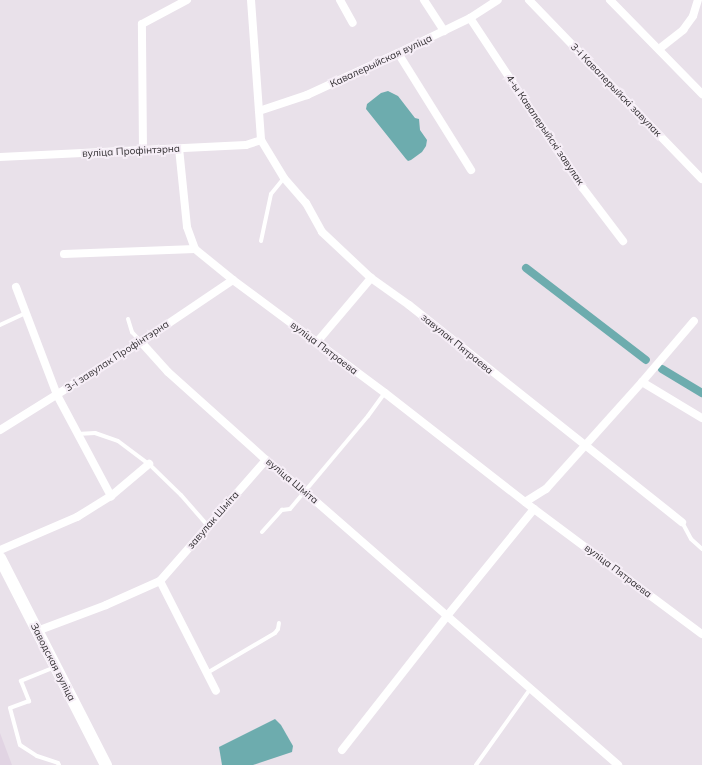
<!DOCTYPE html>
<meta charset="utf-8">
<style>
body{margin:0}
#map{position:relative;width:702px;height:765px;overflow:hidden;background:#e9e1ea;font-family:Mulish,sans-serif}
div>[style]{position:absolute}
.built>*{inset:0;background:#e1d4e3}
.water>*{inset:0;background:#6dacae}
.canal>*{height:8px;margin:-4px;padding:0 4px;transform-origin:4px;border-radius:4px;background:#6dacae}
.service>*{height:4px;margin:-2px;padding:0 2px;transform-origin:2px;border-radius:2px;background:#fff}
.minor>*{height:8px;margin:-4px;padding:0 4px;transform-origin:4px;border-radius:4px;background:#fff}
.primary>*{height:12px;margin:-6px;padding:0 6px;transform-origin:6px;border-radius:6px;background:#fff}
span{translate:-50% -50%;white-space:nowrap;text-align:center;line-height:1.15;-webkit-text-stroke:4px #f6eef7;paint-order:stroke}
.street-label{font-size:10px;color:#312e31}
</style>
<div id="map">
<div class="built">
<div style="clip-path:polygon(0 733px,12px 765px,0 765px)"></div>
</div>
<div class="water">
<div style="clip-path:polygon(388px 91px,398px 96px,415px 118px,419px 119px,420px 130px,427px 140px,426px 146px,422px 152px,411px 160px,408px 161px,406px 159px,366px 109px,367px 104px,381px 93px)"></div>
<div style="clip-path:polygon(275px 719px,281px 725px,293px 746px,292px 752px,253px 765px,222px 765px,219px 747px)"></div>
</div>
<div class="canal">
<div style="left:526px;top:268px;width:151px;rotate:37.5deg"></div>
<div style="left:662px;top:369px;width:47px;rotate:31deg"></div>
</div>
<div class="service">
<div style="left:261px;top:241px;width:48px;rotate:-78deg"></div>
<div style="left:271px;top:194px;width:21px;rotate:-51deg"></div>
<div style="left:128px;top:319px;width:14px;rotate:73deg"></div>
<div style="left:132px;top:332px;width:13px;rotate:48deg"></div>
<div style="left:0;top:325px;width:29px;rotate:-25deg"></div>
<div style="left:77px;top:434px;width:18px;rotate:-3deg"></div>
<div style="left:95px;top:433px;width:24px;rotate:19deg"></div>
<div style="left:118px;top:441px;width:39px;rotate:37deg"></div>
<div style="left:149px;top:464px;width:45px;rotate:44.1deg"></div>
<div style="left:181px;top:495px;width:41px;rotate:48.9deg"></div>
<div style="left:682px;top:522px;width:19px;rotate:62deg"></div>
<div style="left:691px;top:539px;width:15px;rotate:42deg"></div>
<div style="left:262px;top:532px;width:30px;rotate:-48deg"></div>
<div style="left:282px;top:510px;width:8px;rotate:-7deg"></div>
<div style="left:290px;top:509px;width:121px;rotate:-50deg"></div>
<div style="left:368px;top:416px;width:29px;rotate:-54deg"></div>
<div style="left:55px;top:667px;width:37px;rotate:158deg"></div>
<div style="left:21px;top:681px;width:22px;rotate:68deg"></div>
<div style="left:29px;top:701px;width:20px;rotate:160deg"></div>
<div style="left:10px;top:708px;width:38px;rotate:75deg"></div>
<div style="left:20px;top:745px;width:20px;rotate:33deg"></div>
<div style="left:37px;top:756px;width:22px;rotate:18deg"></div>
<div style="left:58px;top:763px;width:2px;rotate:63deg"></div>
<div style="left:207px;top:673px;width:79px;rotate:-30.5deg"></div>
<div style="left:275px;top:633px;width:5px;rotate:-53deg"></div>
<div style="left:278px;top:629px;width:6px;rotate:-81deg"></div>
<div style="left:476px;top:765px;width:95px;rotate:-54.5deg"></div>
</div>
<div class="minor">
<div style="left:251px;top:0;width:140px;rotate:85.9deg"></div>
<div style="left:261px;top:140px;width:44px;rotate:58.8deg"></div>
<div style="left:284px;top:178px;width:33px;rotate:49deg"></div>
<div style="left:306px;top:203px;width:33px;rotate:61deg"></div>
<div style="left:322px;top:232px;width:67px;rotate:43.2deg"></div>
<div style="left:371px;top:278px;width:47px;rotate:35.4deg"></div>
<div style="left:409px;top:305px;width:349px;rotate:38.5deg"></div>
<div style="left:340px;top:0;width:26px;rotate:61deg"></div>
<div style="left:424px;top:0;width:37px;rotate:57deg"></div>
<div style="left:529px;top:0;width:249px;rotate:46deg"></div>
<div style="left:610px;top:0;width:132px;rotate:45.6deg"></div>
<div style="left:470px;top:18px;width:203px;rotate:56.5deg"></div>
<div style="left:582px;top:187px;width:68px;rotate:52.8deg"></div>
<div style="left:659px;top:49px;width:31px;rotate:-38deg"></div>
<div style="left:683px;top:30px;width:17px;rotate:-54deg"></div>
<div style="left:693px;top:16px;width:17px;rotate:-73deg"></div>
<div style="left:398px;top:53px;width:138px;rotate:58deg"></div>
<div style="left:259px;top:111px;width:51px;rotate:-18.4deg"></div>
<div style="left:307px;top:95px;width:100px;rotate:-24.8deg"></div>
<div style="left:398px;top:53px;width:80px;rotate:-25.9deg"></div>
<div style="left:470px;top:18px;width:33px;rotate:-33deg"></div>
<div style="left:179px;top:148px;width:79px;rotate:84.2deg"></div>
<div style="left:187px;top:227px;width:23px;rotate:70deg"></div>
<div style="left:195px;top:249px;width:49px;rotate:39.2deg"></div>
<div style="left:233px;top:280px;width:189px;rotate:36.6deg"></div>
<div style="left:385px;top:393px;width:189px;rotate:37.9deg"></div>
<div style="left:534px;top:509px;width:209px;rotate:36.7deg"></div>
<div style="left:143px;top:151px;width:127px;rotate:-90.5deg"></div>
<div style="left:142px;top:24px;width:51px;rotate:-28.1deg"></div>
<div style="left:0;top:157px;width:246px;rotate:-2.8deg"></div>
<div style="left:246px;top:145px;width:16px;rotate:-18deg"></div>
<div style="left:64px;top:254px;width:131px;rotate:-2.2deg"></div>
<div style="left:16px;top:287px;width:116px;rotate:69.2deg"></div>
<div style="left:57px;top:395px;width:115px;rotate:61.9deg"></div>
<div style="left:141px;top:342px;width:40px;rotate:48deg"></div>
<div style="left:168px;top:372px;width:132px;rotate:41.9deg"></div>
<div style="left:266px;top:460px;width:49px;rotate:39.2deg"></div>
<div style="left:304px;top:491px;width:417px;rotate:41.1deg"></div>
<div style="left:317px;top:342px;width:84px;rotate:-49.8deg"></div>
<div style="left:642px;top:382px;width:70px;rotate:31deg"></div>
<div style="left:0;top:430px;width:166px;rotate:-32deg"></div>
<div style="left:141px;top:342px;width:111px;rotate:-34deg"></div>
<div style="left:525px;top:502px;width:25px;rotate:-32deg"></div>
<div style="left:546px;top:489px;width:144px;rotate:-48.1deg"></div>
<div style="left:642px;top:382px;width:80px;rotate:-49.6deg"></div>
<div style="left:0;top:550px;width:84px;rotate:-23.2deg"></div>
<div style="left:77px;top:517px;width:40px;rotate:-32deg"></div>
<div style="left:111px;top:496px;width:50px;rotate:-40.1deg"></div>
<div style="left:160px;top:581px;width:123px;rotate:63deg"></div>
<div style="left:37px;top:631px;width:74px;rotate:-20.6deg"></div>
<div style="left:106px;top:605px;width:59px;rotate:-24deg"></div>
<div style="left:160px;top:581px;width:161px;rotate:-48.8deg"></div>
<div style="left:342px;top:750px;width:170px;rotate:-51.9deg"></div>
<div style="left:447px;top:616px;width:138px;rotate:-50.9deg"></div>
</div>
<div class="primary">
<div style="left:0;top:558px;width:233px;rotate:62.9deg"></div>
</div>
<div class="street-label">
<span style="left:381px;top:61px;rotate:-25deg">Кавалерыйская вуліца</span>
<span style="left:616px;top:90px;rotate:46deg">3-і Кавалерыйскі завулак</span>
<span style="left:545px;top:130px;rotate:56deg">4-ы Кавалерыйскі завулак</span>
<span style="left:131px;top:151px;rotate:-3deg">вуліца Профінтэрна</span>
<span style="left:457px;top:344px;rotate:39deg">завулак Пятраева</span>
<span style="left:324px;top:348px;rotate:37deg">вуліца Пятраева</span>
<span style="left:117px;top:356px;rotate:-33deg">3-і завулак Профінтэрна</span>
<span style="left:292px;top:481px;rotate:40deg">вуліца Шміта</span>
<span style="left:213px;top:520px;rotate:-49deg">завулак Шміта</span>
<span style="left:618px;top:571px;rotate:37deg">вуліца Пятраева</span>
<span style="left:53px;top:662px;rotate:63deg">Заводская вуліца</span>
</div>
</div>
